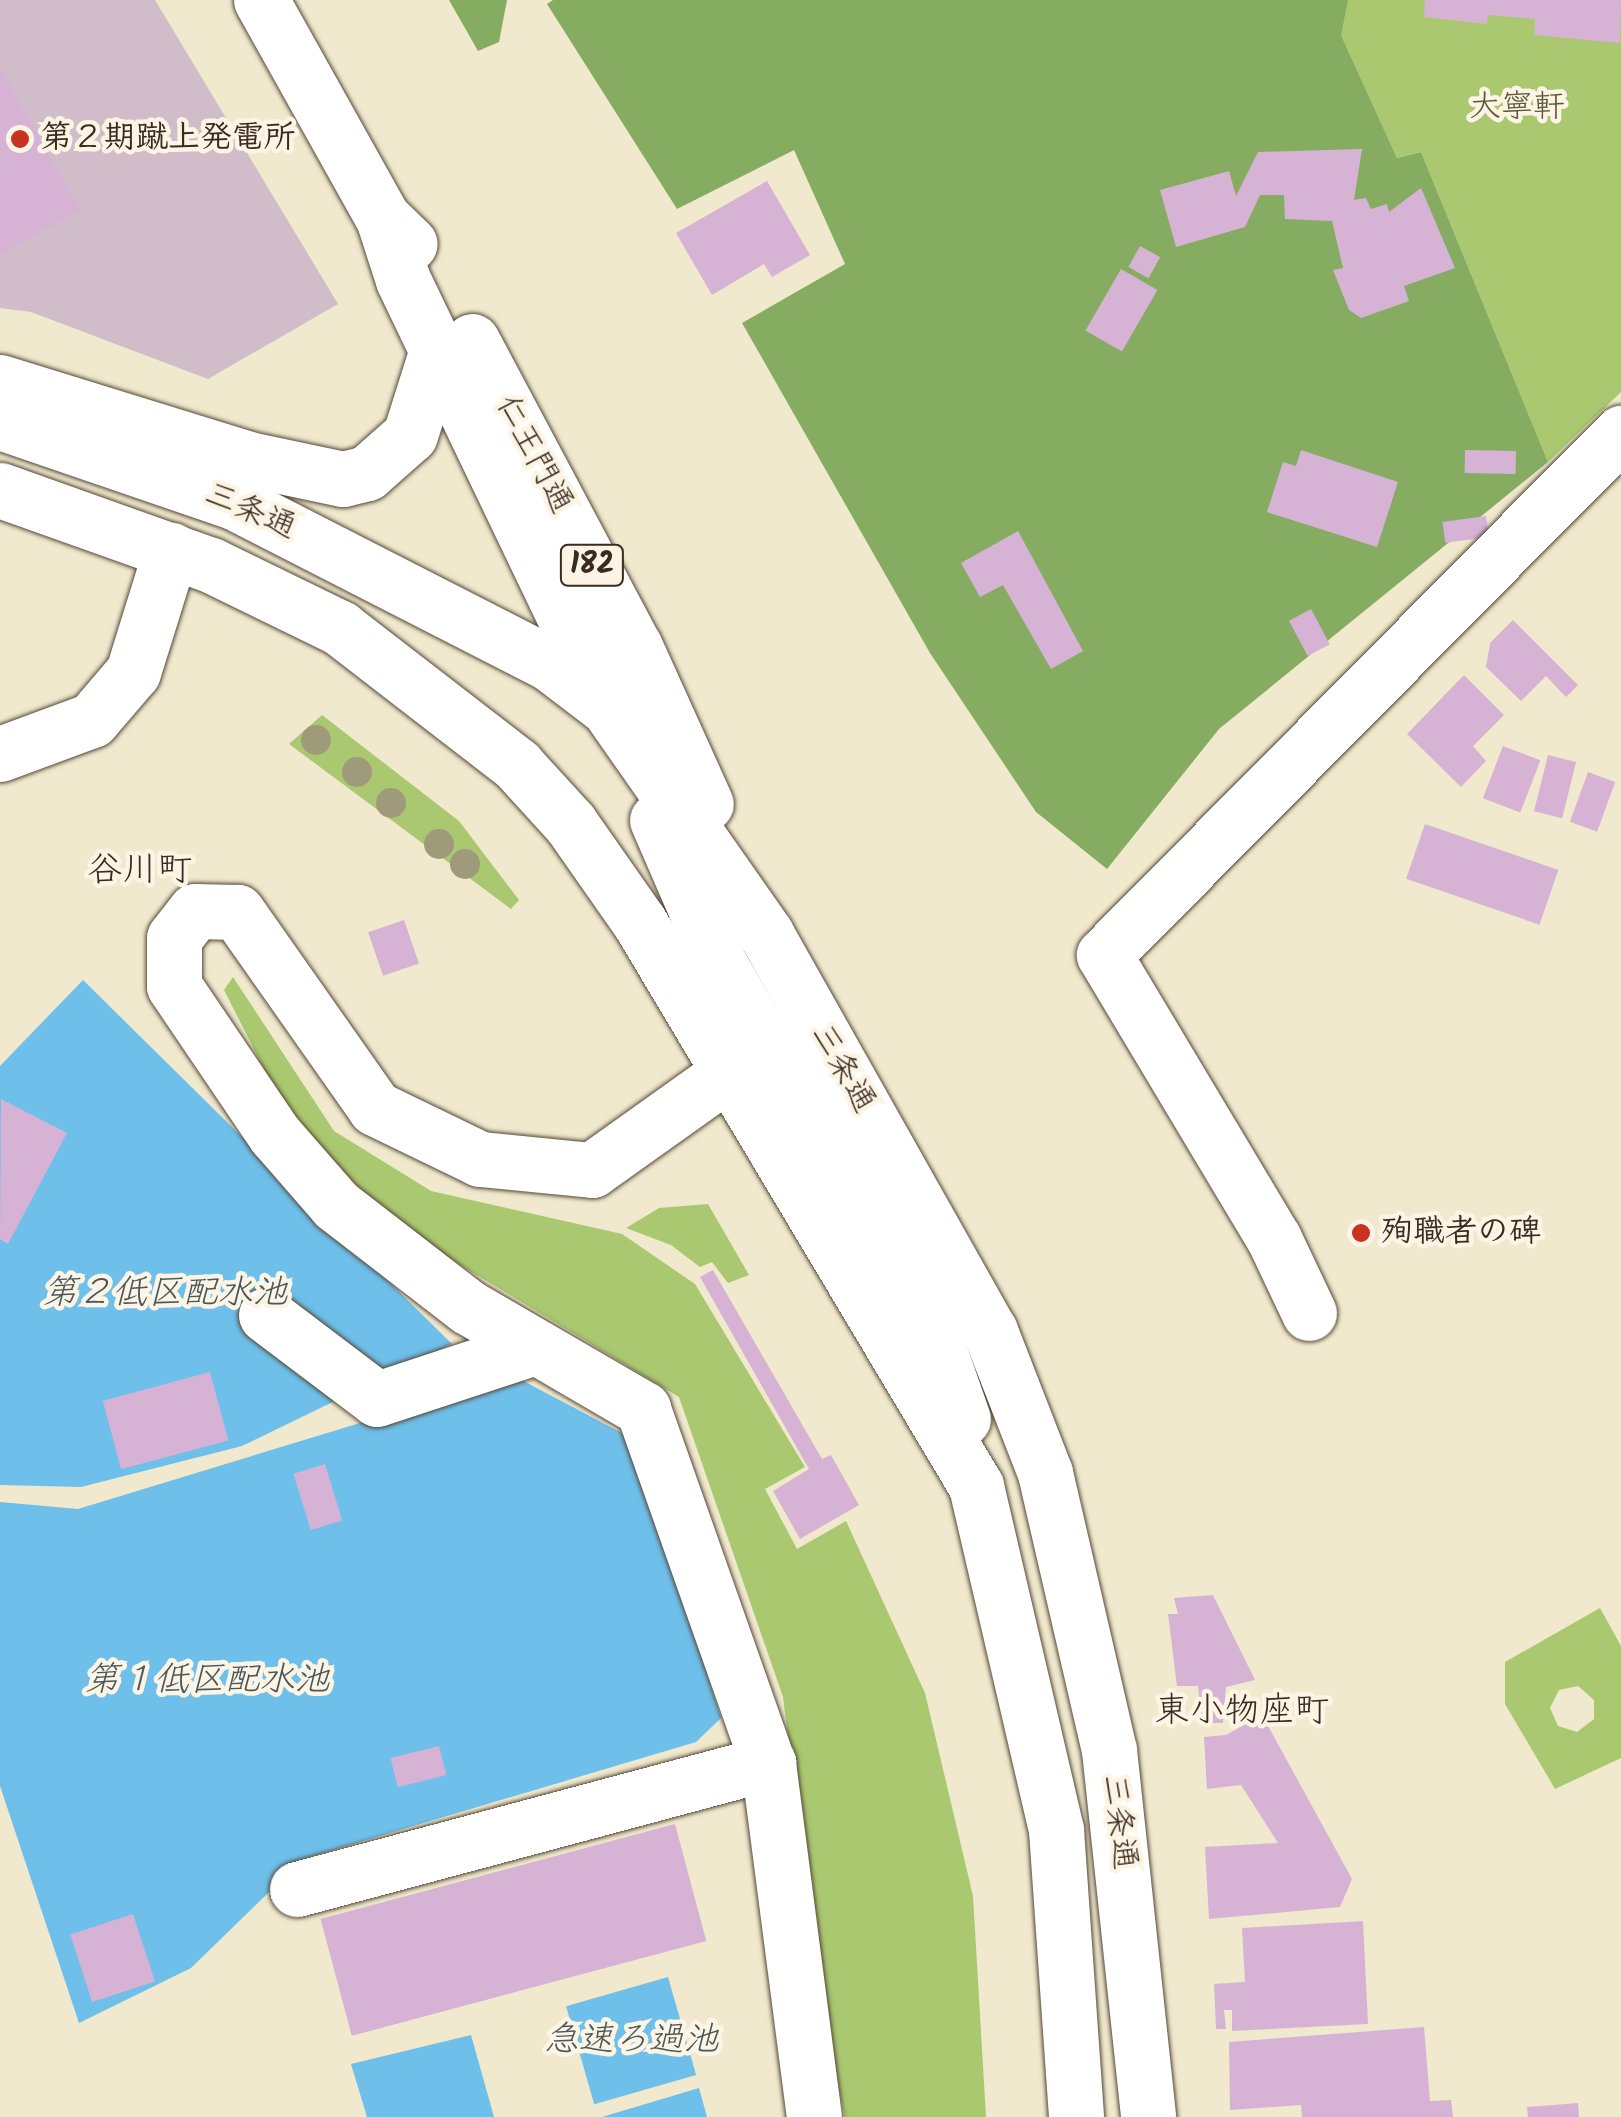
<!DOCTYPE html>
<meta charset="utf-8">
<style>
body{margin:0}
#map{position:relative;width:1621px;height:2117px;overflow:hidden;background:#f0e9cd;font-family:Kalam,"Klee One",sans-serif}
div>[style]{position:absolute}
.industrial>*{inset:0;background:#d1bdc9}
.green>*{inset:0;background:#a9c86f}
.forest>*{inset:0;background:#86ac62}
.water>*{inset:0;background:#6ebfe9;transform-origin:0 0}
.building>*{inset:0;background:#d6b3d5;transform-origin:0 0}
.roads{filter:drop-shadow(0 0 2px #564738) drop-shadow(0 0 2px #564738)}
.minor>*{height:55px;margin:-27.5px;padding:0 27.5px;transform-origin:27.5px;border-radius:27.5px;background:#fff}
.major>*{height:55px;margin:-27.5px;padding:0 27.5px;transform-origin:27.5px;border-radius:27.5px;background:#fff}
.trees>*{width:30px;height:30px;margin:-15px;border-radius:50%;background:#9f9a7a}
.dots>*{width:28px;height:28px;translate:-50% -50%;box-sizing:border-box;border:5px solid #fcf5e5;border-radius:50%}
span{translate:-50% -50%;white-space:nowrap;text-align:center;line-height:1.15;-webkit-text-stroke:9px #fcf5e5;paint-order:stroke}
.shield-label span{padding:2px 8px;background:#fcf5e5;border:2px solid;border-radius:8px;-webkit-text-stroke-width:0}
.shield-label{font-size:30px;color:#3b2a1e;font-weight:700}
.park-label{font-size:32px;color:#5c5936}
.poi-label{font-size:32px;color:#3b2a1e;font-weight:700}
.left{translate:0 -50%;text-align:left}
.street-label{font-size:32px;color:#3b2a1e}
.neighbourhood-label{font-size:35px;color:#3b2a1e}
.water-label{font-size:35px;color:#4a575b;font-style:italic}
</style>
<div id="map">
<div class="industrial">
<div style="clip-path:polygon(0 0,155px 0,338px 304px,208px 379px,31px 312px,0 308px)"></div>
</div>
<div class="green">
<div style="clip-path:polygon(1340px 0,1621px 0,1621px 392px,1548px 462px,1421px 152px,1397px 158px,1341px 35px)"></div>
<div style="clip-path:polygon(322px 715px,459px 821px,519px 900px,511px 909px,289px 744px)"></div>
<div style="clip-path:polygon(233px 977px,334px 1131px,431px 1191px,622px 1234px,695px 1284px,805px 1467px,765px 1489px,797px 1549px,846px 1521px,925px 1693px,973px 1896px,986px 2117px,845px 2117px,825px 2026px,783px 1697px,679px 1397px,374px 1213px,300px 1140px,224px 990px)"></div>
<div style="clip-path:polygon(708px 1204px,749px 1275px,728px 1283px,712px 1262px,700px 1267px,671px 1245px,626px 1228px,659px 1208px)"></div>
<div style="clip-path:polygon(evenodd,1600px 1608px,1621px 1646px,1621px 1758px,1555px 1789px,1505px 1704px,1505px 1662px,1600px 1608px,1578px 1686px,1594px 1700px,1594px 1719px,1577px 1732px,1558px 1726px,1550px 1708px,1559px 1690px,1578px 1686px)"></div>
</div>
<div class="forest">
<div style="clip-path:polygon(449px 0,507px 0,499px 42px,478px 51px)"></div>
<div style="clip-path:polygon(553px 0,1348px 0,1341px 35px,1397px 158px,1421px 152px,1548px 462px,1219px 729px,1107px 869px,1036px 812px,930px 653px,742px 323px,845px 264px,794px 150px,677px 209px,547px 4px)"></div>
</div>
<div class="water">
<div style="clip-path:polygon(83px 980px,452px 1344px,242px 1446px,81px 1487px,0 1485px,0 1066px)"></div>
<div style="clip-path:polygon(514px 1376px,635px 1440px,721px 1718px,696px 1742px,303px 1859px,191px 1968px,79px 2023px,0 1786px,0 1502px,78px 1509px)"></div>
<div style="left:668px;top:1977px;width:102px;height:106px;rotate:74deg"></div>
<div style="clip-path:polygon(471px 2035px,494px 2117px,367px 2117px,351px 2064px)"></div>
<div style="clip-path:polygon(699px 2088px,707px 2117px,602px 2117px)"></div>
</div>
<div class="building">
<div style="clip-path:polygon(1425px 0,1621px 0,1620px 43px,1534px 35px,1535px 19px,1488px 15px,1487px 24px,1424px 17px)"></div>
<div style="clip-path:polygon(0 67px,80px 210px,0 255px)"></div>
<div style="clip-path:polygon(1362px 149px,1354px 200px,1366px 198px,1371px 209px,1387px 204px,1389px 212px,1421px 188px,1455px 268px,1404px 286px,1409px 301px,1361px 318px,1349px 310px,1333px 270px,1343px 268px,1332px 221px,1285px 219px,1284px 195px,1260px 195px,1245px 227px,1176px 247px,1160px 190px,1229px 171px,1236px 196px,1258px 152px)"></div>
<div style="clip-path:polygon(767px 181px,810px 255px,772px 277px,764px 264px,712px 295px,676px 233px)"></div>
<div style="left:1140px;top:246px;width:23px;height:24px;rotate:29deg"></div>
<div style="left:1121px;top:269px;width:42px;height:71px;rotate:30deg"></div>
<div style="clip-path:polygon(1301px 450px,1398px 482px,1377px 547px,1267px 512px,1283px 462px,1296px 466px)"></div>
<div style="left:1465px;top:450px;width:51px;height:23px;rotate:1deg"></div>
<div style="left:1486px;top:516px;width:21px;height:44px;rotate:82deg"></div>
<div style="clip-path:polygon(1018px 531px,1083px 651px,1051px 669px,1003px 585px,980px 597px,961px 563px)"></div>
<div style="left:1311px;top:609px;width:40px;height:25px;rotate:62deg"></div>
<div style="clip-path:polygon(1513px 620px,1578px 685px,1566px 697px,1546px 676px,1521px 701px,1486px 667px,1490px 643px)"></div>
<div style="clip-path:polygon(1464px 675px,1504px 715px,1473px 746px,1486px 761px,1461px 787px,1407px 734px)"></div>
<div style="left:1503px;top:746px;width:40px;height:56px;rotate:21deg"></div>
<div style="left:1548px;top:755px;width:29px;height:58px;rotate:14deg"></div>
<div style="left:1588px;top:772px;width:29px;height:53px;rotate:20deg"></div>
<div style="left:1425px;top:824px;width:141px;height:58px;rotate:19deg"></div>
<div style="left:404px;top:920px;width:46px;height:38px;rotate:71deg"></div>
<div style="clip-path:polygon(1px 1099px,67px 1133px,8px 1244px,0 1239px)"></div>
<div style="clip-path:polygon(713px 1270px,822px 1459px,831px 1455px,859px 1505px,800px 1539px,773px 1491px,809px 1469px,700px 1277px)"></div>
<div style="left:210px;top:1372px;width:71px;height:111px;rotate:75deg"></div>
<div style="left:325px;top:1464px;width:59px;height:33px;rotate:73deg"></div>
<div style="clip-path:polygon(1213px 1595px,1255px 1680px,1226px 1687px,1223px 1723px,1202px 1723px,1198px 1686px,1177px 1686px,1168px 1614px,1178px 1614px,1174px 1598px)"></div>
<div style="clip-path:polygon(1262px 1715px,1352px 1879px,1340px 1907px,1209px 1919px,1205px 1847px,1278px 1843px,1241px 1785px,1207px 1789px,1204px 1737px,1226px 1735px)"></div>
<div style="left:439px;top:1746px;width:30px;height:50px;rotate:76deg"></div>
<div style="left:675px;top:1824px;width:121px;height:367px;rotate:75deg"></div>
<div style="left:133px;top:1914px;width:71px;height:66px;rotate:72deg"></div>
<div style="clip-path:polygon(1363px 1921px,1368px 2024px,1232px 2031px,1232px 2010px,1224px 2010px,1226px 2029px,1216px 2029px,1214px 1984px,1245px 1982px,1242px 1928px)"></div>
<div style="clip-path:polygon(1424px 2027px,1430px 2101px,1451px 2100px,1453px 2117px,1302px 2117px,1301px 2105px,1230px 2110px,1229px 2042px)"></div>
<div style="clip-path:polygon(1578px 2103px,1579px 2117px,1528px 2117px,1527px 2107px)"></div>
</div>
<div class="roads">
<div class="minor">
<div style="left:0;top:754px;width:98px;rotate:-20.3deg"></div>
<div style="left:92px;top:720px;width:63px;rotate:-49.5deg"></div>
<div style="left:133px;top:672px;width:128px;rotate:-72.7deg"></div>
<div style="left:728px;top:1073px;width:167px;rotate:144.5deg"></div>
<div style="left:592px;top:1170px;width:113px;rotate:-174.4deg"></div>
<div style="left:480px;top:1159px;width:117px;rotate:-154.1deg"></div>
<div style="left:375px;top:1108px;width:240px;rotate:-125.1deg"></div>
<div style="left:237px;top:912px;width:42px;rotate:-178.6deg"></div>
<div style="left:195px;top:911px;width:34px;rotate:128deg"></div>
<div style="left:174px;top:938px;width:48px;rotate:90deg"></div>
<div style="left:174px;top:986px;width:180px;rotate:55.9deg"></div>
<div style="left:275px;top:1135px;width:93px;rotate:48.9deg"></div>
<div style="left:336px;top:1205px;width:167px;rotate:37.7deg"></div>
<div style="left:468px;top:1307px;width:203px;rotate:30.2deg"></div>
<div style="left:643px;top:1409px;width:375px;rotate:70.6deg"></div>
<div style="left:768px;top:1763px;width:357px;rotate:82.6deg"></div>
<div style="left:1309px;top:1313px;width:82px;rotate:-115.3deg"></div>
<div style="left:1274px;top:1239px;width:331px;rotate:-120.9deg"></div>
<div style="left:1104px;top:955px;width:735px;rotate:-45.28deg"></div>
<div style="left:266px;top:1315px;width:139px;rotate:37.1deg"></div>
<div style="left:377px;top:1399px;width:166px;rotate:-18.2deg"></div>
<div style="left:297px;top:1889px;width:488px;rotate:-15deg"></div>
</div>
<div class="major">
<div style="left:261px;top:0;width:250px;rotate:60.8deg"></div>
<div style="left:383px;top:218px;width:37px;rotate:44deg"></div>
<div style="left:383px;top:218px;width:65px;rotate:72.1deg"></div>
<div style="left:403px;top:280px;width:466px;rotate:64.4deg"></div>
<div style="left:472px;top:341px;width:347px;rotate:62deg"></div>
<div style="left:635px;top:647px;width:172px;rotate:65.7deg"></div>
<div style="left:0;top:382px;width:260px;rotate:17.2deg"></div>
<div style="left:248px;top:459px;width:97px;rotate:11.9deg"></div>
<div style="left:343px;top:479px;width:25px;rotate:-14deg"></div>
<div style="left:367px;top:473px;width:57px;rotate:-41.5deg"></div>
<div style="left:410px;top:435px;width:89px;rotate:-72.4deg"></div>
<div style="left:0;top:422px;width:247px;rotate:18.9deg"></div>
<div style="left:234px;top:502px;width:354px;rotate:27.1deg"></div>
<div style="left:549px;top:663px;width:74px;rotate:37.3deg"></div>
<div style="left:608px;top:708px;width:276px;rotate:55deg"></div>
<div style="left:766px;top:934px;width:456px;rotate:60.6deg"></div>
<div style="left:990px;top:1331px;width:152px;rotate:68.8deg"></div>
<div style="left:1045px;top:1473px;width:284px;rotate:77deg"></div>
<div style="left:1109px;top:1750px;width:369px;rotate:83.9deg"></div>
<div style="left:0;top:490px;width:224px;rotate:19.6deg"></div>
<div style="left:211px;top:565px;width:144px;rotate:26deg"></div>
<div style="left:340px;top:628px;width:224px;rotate:37.7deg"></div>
<div style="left:517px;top:765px;width:79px;rotate:47.6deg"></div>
<div style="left:570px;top:823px;width:122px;rotate:55deg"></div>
<div style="left:640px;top:923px;width:656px;rotate:59.17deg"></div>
<div style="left:976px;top:1486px;width:353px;rotate:76.9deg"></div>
<div style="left:1056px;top:1830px;width:288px;rotate:86deg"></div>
<div style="left:657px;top:820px;width:156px;rotate:66.6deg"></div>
<div style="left:719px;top:963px;width:427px;rotate:60deg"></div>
<div style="left:933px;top:1333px;width:91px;rotate:70.8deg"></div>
</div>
</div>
<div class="trees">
<div style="left:316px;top:740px"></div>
<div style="left:357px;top:772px"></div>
<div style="left:391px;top:803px"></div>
<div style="left:439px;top:844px"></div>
<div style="left:465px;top:864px"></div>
</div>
<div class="dots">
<div style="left:20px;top:139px;background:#c8321e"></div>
<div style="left:1361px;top:1233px;background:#c8321e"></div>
</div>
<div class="shield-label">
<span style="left:592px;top:565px">182</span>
</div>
<div class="park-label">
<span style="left:1517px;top:108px">大寧軒</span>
</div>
<div class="poi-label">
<span class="left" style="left:40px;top:139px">第２期蹴上発電所</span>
<span class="left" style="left:1381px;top:1233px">殉職者の碑</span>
</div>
<div class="street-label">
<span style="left:533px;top:455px;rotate:62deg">仁王門通</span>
<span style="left:250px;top:512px;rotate:23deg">三条通</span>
<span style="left:842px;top:1069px;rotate:60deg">三条通</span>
<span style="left:1118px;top:1822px;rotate:83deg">三条通</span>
</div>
<div class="neighbourhood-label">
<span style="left:140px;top:871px">谷川町</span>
<span style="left:1242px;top:1712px">東小物座町</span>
</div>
<div class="water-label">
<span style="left:165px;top:1294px">第２低区配水池</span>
<span style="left:207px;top:1681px">第１低区配水池</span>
<span style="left:631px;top:2041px">急速ろ過池</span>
</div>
</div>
